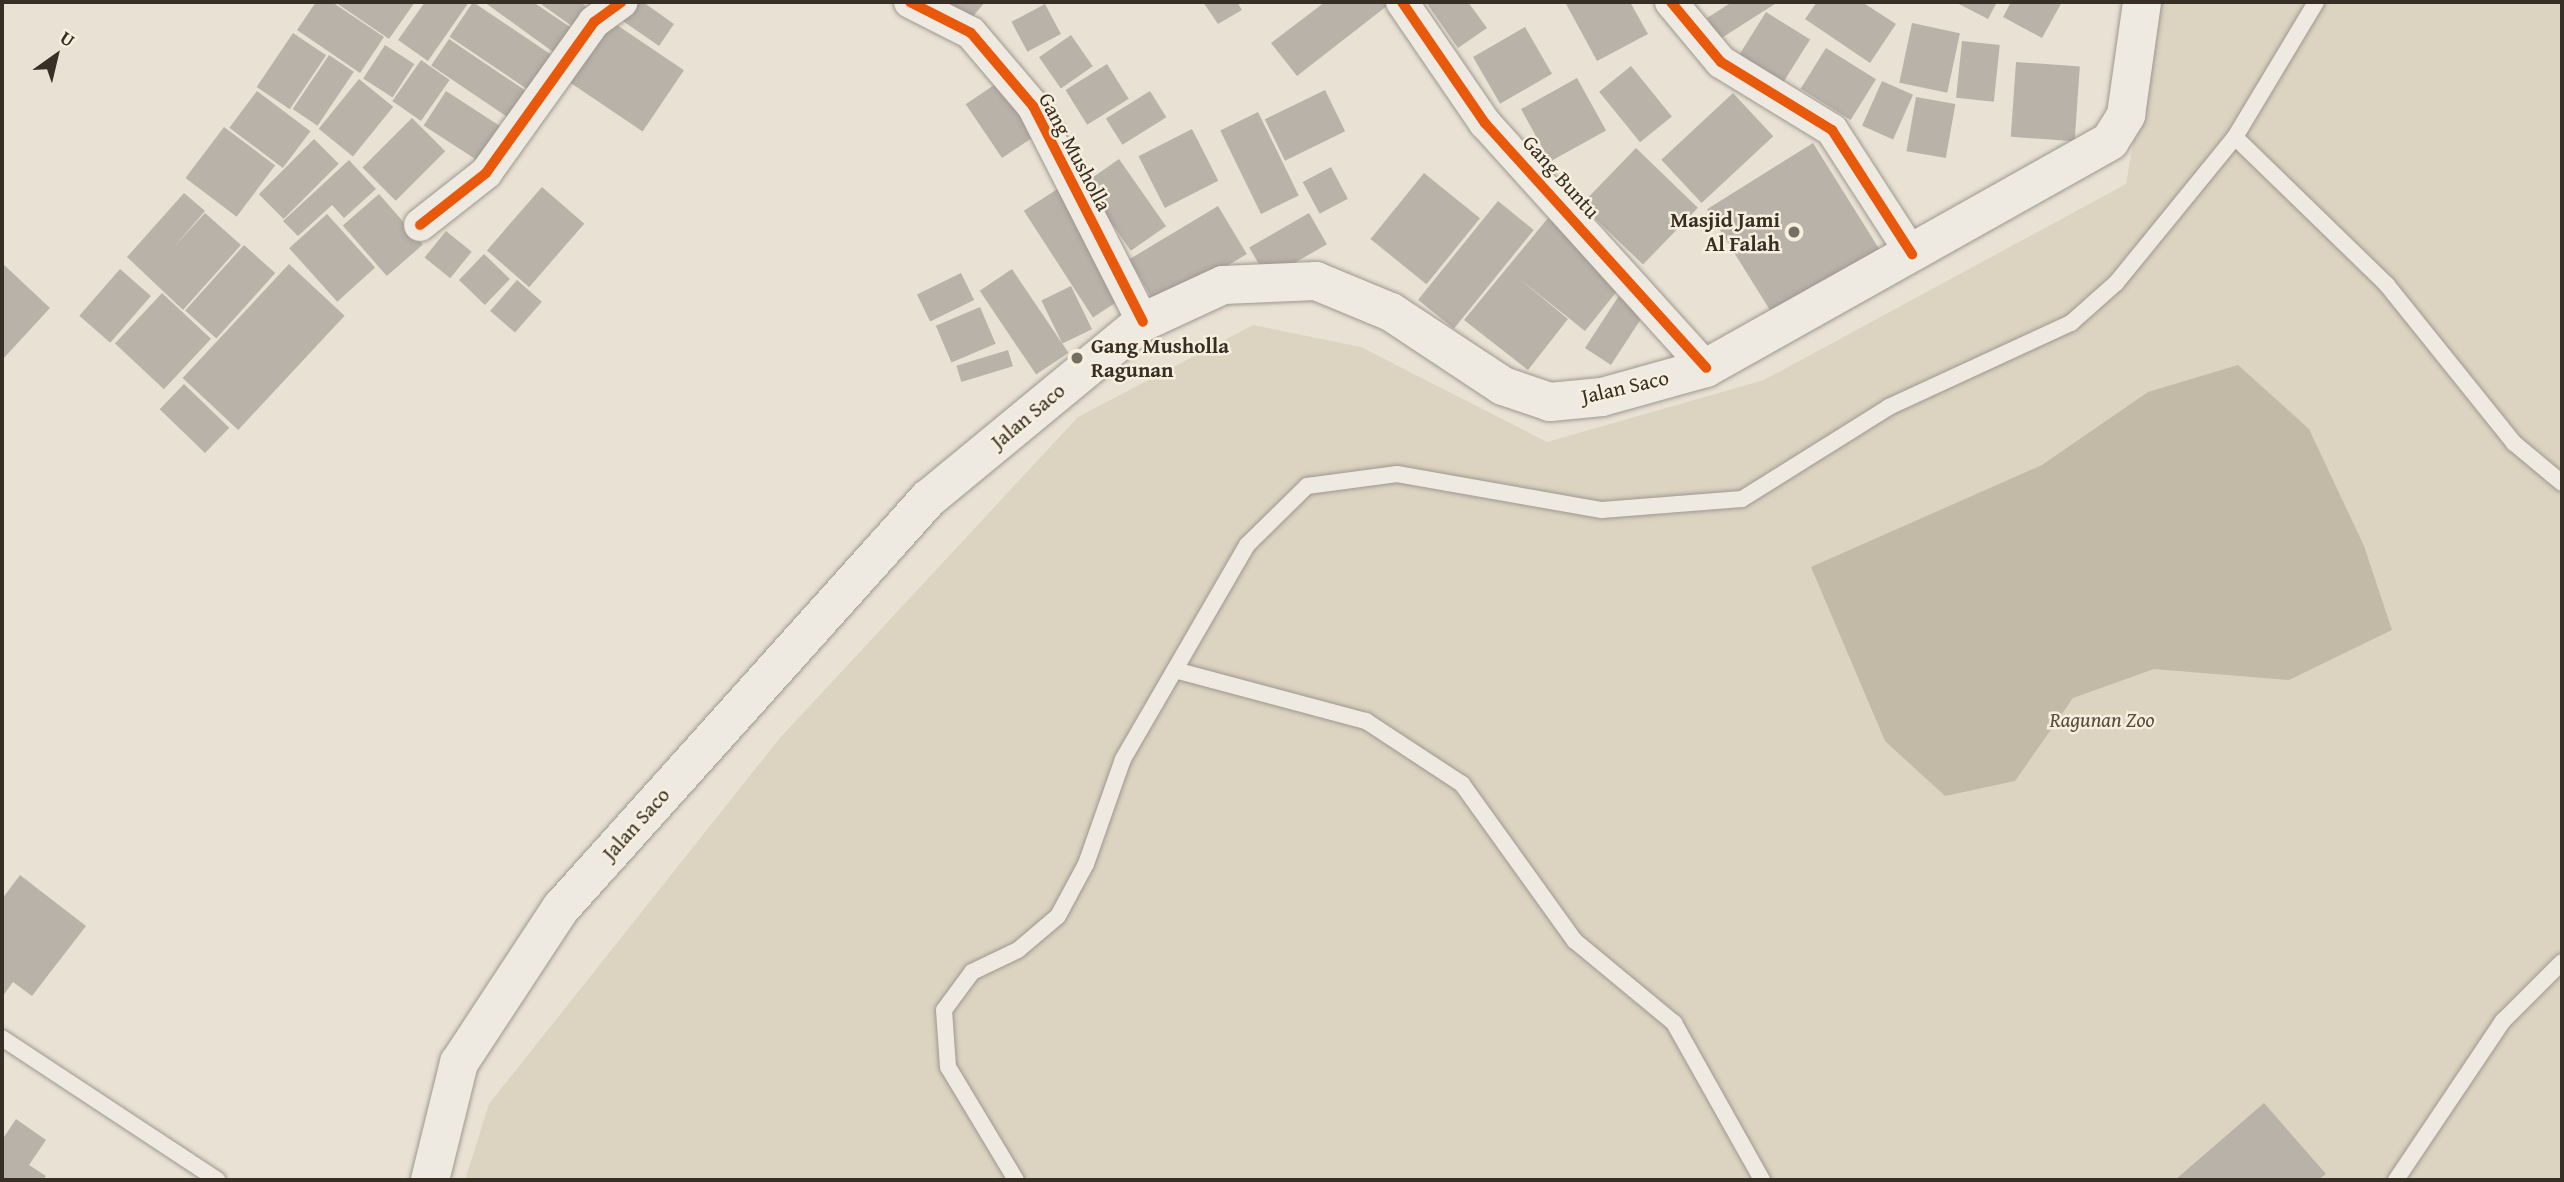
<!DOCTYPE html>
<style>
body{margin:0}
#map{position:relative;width:2564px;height:1182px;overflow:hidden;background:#e9e2d4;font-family:"Gentium Book Plus",serif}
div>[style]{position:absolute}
.green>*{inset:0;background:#dcd3c0}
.water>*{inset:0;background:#c2b9a6}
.building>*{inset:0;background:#b8b2a8;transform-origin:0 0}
.roads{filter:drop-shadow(0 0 2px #9d988f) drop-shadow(0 0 2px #9d988f)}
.lane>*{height:16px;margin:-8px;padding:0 8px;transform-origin:8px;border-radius:8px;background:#eeeae2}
.street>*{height:32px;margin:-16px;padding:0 16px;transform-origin:16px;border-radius:16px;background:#eeeae2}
.secondary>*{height:38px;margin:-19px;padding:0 19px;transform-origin:19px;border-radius:19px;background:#eeeae2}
.cycleway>*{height:10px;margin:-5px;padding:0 5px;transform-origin:5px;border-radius:5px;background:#e8590c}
.dots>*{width:19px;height:19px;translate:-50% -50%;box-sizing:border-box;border:4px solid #f7eedd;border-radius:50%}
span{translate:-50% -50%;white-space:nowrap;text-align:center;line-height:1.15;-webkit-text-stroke:5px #f7eedd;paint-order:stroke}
.street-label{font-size:21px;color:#372f25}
.poi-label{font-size:21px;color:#372f25;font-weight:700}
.right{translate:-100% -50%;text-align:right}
.left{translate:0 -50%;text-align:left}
.park-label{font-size:21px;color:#564d41;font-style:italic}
.frame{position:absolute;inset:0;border:4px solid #372f25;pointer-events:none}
.north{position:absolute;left:21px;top:21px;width:70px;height:70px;-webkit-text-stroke:5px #f7eedd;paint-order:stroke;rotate:34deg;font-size:19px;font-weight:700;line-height:28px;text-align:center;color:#372f25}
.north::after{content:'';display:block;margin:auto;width:24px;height:32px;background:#372f25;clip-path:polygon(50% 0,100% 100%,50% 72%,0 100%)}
</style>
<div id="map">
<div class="green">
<div style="clip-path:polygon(2158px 2px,2562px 2px,2562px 1180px,465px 1180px,489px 1104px,779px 739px,1078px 417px,1253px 325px,1361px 347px,1547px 442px,1764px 380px,2126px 184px)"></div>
</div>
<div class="water">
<div style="clip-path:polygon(2238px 365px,2309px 429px,2364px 546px,2392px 630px,2289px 680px,2154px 669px,2073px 698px,2015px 781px,1945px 796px,1885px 741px,1811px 567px,2042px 465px,2148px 392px)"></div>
</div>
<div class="building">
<div style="clip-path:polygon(316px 2px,332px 2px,384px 37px,360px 73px,297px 30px)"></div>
<div style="clip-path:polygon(335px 2px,415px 2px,389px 39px)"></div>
<div style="clip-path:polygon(425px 2px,469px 2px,428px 61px,398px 40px)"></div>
<div style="left:473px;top:2px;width:102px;height:42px;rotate:34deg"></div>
<div style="clip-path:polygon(484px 2px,533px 2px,573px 29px,556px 54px)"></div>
<div style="clip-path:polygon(538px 2px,580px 2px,593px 11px,579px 31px)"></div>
<div style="clip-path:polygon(632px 2px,643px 2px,674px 24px,659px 46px,620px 19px)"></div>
<div style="clip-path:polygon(933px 2px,985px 2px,964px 27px)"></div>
<div style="clip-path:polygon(1203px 2px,1237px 2px,1242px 10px,1218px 24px)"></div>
<div style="clip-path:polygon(1325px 2px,1392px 2px,1297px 76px,1271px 43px)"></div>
<div style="clip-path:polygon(1426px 2px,1468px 2px,1487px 28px,1458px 48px)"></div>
<div style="clip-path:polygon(1565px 2px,1630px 2px,1648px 34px,1597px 61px)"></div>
<div style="clip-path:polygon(1732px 2px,1778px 2px,1720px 39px,1707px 18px)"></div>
<div style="clip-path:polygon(1817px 2px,1862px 2px,1896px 24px,1870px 63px,1805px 19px)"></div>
<div style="clip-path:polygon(1955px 2px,1997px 2px,1988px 19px)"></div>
<div style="clip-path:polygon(2011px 2px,2062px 2px,2042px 38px,2003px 17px)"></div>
<div style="left:1045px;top:4px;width:34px;height:38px;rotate:62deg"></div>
<div style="left:1766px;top:12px;width:52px;height:54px;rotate:32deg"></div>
<div style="left:611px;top:21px;width:88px;height:74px;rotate:34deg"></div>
<div style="left:1912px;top:23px;width:49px;height:61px;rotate:12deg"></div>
<div style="left:1525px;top:27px;width:54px;height:60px;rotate:60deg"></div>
<div style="left:293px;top:33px;width:40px;height:65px;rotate:34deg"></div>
<div style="left:1071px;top:35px;width:38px;height:39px;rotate:55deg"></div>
<div style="left:449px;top:39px;width:104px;height:32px;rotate:34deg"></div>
<div style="left:1962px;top:41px;width:38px;height:57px;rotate:6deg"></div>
<div style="left:385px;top:45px;width:35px;height:40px;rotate:33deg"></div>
<div style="left:1826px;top:48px;width:59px;height:48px;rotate:32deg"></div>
<div style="left:329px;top:55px;width:30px;height:65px;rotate:34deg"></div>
<div style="left:421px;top:60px;width:35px;height:50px;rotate:35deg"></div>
<div style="left:2016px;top:62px;width:64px;height:75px;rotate:4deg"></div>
<div style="left:1107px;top:64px;width:41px;height:49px;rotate:58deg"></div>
<div style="left:1631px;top:66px;width:65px;height:41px;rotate:51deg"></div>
<div style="left:1577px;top:78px;width:60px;height:64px;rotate:61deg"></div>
<div style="left:359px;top:79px;width:44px;height:64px;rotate:39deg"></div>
<div style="left:1003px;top:79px;width:65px;height:45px;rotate:56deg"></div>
<div style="left:1882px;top:81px;width:34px;height:49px;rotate:24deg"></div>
<div style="left:1325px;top:90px;width:46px;height:67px;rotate:64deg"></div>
<div style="left:257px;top:91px;width:67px;height:46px;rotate:37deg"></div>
<div style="left:446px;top:91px;width:73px;height:41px;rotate:33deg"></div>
<div style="left:1150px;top:91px;width:31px;height:52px;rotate:58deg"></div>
<div style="left:1733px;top:93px;width:59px;height:98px;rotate:47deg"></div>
<div style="left:1916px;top:97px;width:40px;height:55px;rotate:10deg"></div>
<div style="left:1258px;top:112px;width:93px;height:42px;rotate:64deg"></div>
<div style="left:412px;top:118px;width:47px;height:70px;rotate:45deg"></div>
<div style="left:224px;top:127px;width:64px;height:64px;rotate:37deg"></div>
<div style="left:1192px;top:129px;width:58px;height:60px;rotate:63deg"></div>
<div style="left:314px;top:139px;width:35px;height:78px;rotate:45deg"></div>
<div style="left:1813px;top:143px;width:132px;height:125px;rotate:58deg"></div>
<div style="left:1636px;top:148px;width:86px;height:79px;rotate:44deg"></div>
<div style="left:1119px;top:159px;width:82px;height:43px;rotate:55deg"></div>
<div style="clip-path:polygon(349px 160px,376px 189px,344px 218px,332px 205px,298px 236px,283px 221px)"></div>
<div style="left:1331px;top:167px;width:36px;height:32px;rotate:62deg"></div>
<div style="left:1424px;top:173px;width:72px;height:85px;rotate:39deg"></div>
<div style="left:542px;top:187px;width:56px;height:84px;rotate:41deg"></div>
<div style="left:1059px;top:188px;width:127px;height:42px;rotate:57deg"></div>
<div style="clip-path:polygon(184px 193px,205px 211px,173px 248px,205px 213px,241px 245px,183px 310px,127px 257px)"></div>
<div style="left:379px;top:194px;width:67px;height:48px;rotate:49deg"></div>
<div style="left:1498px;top:201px;width:46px;height:127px;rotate:39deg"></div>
<div style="left:1218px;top:206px;width:56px;height:104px;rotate:59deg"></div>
<div style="left:1309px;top:213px;width:36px;height:69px;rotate:60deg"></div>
<div style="left:327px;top:214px;width:72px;height:51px;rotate:48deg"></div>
<div style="clip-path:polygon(1548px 218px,1626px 280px,1585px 331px,1517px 277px,1568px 319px,1528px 370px,1464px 320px)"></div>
<div style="left:446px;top:231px;width:33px;height:34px;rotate:39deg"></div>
<div style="left:244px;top:245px;width:42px;height:88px;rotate:42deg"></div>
<div style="left:484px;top:254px;width:36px;height:36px;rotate:44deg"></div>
<div style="clip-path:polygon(2px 263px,50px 308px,2px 360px)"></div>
<div style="left:289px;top:264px;width:76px;height:156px;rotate:43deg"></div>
<div style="left:120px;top:269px;width:41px;height:62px;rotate:41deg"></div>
<div style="left:1012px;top:269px;width:101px;height:39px;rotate:56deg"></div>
<div style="left:961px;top:273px;width:30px;height:49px;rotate:64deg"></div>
<div style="left:517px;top:280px;width:33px;height:41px;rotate:41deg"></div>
<div style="left:1071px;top:286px;width:48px;height:33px;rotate:64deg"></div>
<div style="left:1622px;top:291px;width:31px;height:68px;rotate:33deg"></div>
<div style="left:162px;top:293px;width:67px;height:69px;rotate:43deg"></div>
<div style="left:980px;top:307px;width:40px;height:48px;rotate:67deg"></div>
<div style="left:1008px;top:350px;width:17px;height:54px;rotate:73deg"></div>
<div style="left:184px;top:384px;width:63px;height:35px;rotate:44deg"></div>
<div style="clip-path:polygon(20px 875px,86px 926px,32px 996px,13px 982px,2px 997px,2px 899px)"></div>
<div style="clip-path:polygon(2264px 1103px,2326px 1174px,2318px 1180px,2175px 1180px)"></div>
<div style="clip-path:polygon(16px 1119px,46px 1140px,29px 1165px,46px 1176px,43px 1180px,2px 1180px,2px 1140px)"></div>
</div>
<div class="roads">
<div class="lane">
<div style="left:2235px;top:137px;width:212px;rotate:44.2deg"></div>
<div style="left:2387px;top:285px;width:203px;rotate:51.2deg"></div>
<div style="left:2514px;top:443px;width:62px;rotate:39.8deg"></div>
<div style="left:1175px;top:670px;width:198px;rotate:15deg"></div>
<div style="left:1366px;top:721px;width:115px;rotate:33.3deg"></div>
<div style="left:1462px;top:784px;width:193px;rotate:54.3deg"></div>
<div style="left:1575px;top:941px;width:129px;rotate:39.6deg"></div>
<div style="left:1674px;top:1023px;width:180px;rotate:60.7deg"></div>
<div style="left:2px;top:1038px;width:258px;rotate:33.4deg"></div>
<div style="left:1016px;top:1180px;width:132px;rotate:-121deg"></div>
<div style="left:948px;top:1067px;width:57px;rotate:-94deg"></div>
<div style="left:944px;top:1010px;width:47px;rotate:-53.6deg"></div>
<div style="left:972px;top:972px;width:51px;rotate:-25.6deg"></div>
<div style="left:1018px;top:950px;width:52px;rotate:-40.4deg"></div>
<div style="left:1058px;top:916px;width:59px;rotate:-61.7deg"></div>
<div style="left:1086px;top:864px;width:111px;rotate:-70.6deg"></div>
<div style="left:1123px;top:759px;width:247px;rotate:-59.9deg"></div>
<div style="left:1247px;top:545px;width:84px;rotate:-44.5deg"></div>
<div style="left:1307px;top:486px;width:91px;rotate:-7.6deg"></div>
<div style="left:1397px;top:474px;width:208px;rotate:10deg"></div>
<div style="left:1602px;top:510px;width:140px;rotate:-4.5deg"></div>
<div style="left:1742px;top:499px;width:173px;rotate:-32deg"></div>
<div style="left:1889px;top:407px;width:200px;rotate:-24.8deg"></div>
<div style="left:2071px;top:323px;width:60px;rotate:-41.6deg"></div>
<div style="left:2116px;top:283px;width:188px;rotate:-50.8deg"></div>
<div style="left:2235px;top:137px;width:157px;rotate:-59deg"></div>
<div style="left:2396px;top:1180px;width:192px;rotate:-56.1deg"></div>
<div style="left:2503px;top:1021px;width:83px;rotate:-45deg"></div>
</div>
<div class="street">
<div style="left:910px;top:2px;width:68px;rotate:26.9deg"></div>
<div style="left:971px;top:33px;width:96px;rotate:49.7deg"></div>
<div style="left:1033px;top:106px;width:242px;rotate:63deg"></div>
<div style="left:1402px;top:2px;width:147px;rotate:55.6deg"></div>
<div style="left:1485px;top:123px;width:330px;rotate:47.9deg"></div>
<div style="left:1671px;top:2px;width:78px;rotate:50.2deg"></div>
<div style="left:1721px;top:62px;width:130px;rotate:31.5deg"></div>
<div style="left:1832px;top:130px;width:148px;rotate:57.2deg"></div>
<div style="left:420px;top:225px;width:84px;rotate:-38.2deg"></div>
<div style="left:486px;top:173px;width:186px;rotate:-54.4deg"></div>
<div style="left:594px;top:22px;width:34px;rotate:-36deg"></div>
</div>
<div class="secondary">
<div style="left:430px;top:1180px;width:121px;rotate:-76.1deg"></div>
<div style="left:459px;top:1063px;width:186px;rotate:-56.7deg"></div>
<div style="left:561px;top:908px;width:550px;rotate:-48.1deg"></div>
<div style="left:928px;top:499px;width:278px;rotate:-39.5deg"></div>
<div style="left:1143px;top:322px;width:88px;rotate:-24.8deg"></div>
<div style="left:1223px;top:285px;width:93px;rotate:-2.5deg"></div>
<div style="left:1316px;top:281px;width:81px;rotate:22.5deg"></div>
<div style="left:1391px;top:312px;width:134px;rotate:33.5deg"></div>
<div style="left:1503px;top:386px;width:50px;rotate:18.8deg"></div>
<div style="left:1550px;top:402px;width:52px;rotate:-5.5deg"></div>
<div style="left:1602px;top:397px;width:108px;rotate:-15.6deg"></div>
<div style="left:1706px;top:368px;width:463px;rotate:-29.3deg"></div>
<div style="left:2110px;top:141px;width:31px;rotate:-58deg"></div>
<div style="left:2126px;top:115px;width:114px;rotate:-81.9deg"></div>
</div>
</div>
<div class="cycleway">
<div style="left:910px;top:2px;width:68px;rotate:26.9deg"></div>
<div style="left:971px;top:33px;width:96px;rotate:49.7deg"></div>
<div style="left:1033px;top:106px;width:242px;rotate:63deg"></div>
<div style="left:1402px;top:2px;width:147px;rotate:55.6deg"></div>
<div style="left:1485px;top:123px;width:330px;rotate:47.9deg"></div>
<div style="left:1671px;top:2px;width:78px;rotate:50.2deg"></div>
<div style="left:1721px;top:62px;width:130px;rotate:31.5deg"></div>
<div style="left:1832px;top:130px;width:148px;rotate:57.2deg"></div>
<div style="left:420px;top:225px;width:84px;rotate:-38.2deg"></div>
<div style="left:486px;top:173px;width:186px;rotate:-54.4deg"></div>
<div style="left:594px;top:22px;width:34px;rotate:-36deg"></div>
</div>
<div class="dots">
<div style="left:1794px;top:232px;background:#756e62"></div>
<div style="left:1077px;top:358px;background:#756e62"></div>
</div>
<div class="street-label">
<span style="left:1075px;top:152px;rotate:62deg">Gang Musholla</span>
<span style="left:1561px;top:177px;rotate:48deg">Gang Buntu</span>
<span style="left:1625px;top:387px;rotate:-13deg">Jalan Saco</span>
<span style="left:1028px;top:416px;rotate:-40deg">Jalan Saco</span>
<span style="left:636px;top:824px;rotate:-48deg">Jalan Saco</span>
</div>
<div class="poi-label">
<span class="right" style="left:1780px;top:232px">Masjid Jami<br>Al Falah</span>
<span class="left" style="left:1091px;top:358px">Gang Musholla<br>Ragunan</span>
</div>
<div class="park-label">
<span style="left:2102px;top:720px">Ragunan Zoo</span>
</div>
<div class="frame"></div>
<div class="north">U</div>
</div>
